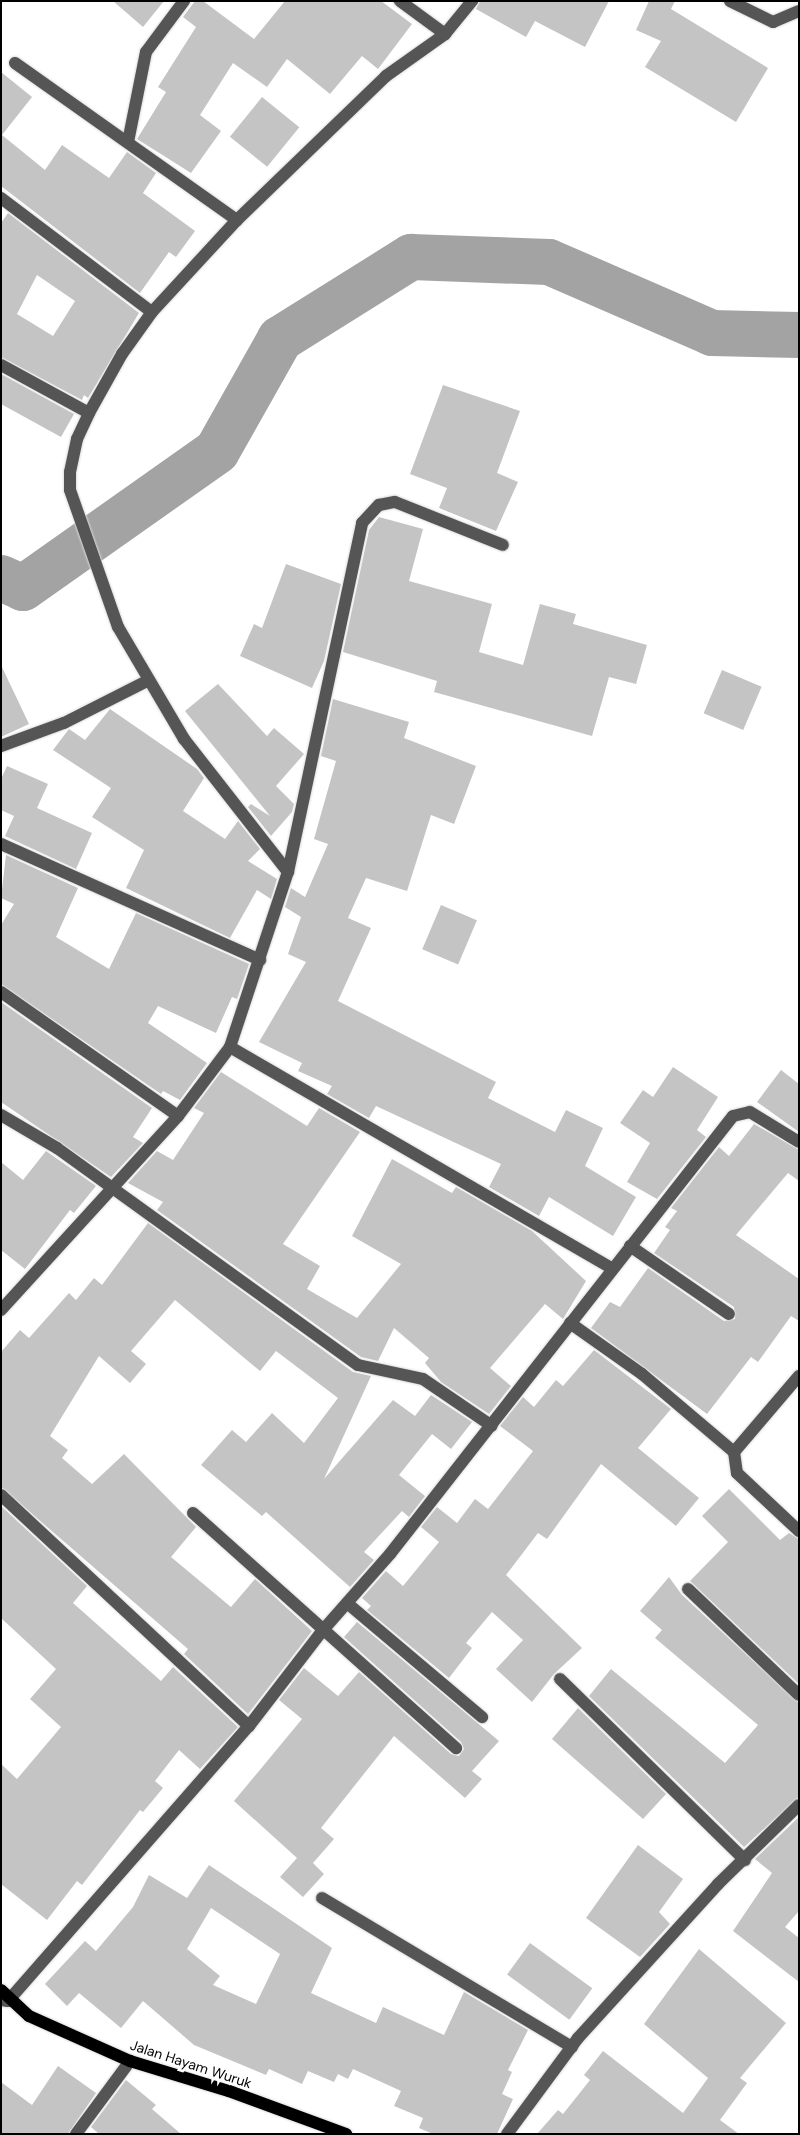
<!DOCTYPE html>
<style>
body{margin:0}
#map{position:relative;width:800px;height:2135px;overflow:hidden;background:#fff;font-family:"DM Sans",sans-serif}
div>[style]{position:absolute}
.river>*{height:46px;margin:-23px;padding:0 23px;transform-origin:23px;border-radius:23px;background:#a3a3a3}
.building>*{inset:0;background:#c4c4c4;transform-origin:0 0}
.roads{filter:drop-shadow(0 0 1px #dbdbdb) drop-shadow(0 0 1px #dbdbdb)}
.minor>*{height:12px;margin:-6px;padding:0 6px;transform-origin:6px;border-radius:6px;background:#555}
.major>*{height:12px;margin:-6px;padding:0 6px;transform-origin:6px;border-radius:6px;background:#000}
span{translate:-50% -50%;white-space:nowrap;text-align:center;line-height:1.15;-webkit-text-stroke:5px #fff;paint-order:stroke}
.street-label{font-size:14px;color:#000}
.frame{position:absolute;inset:0;border:2px solid #000;pointer-events:none}
</style>
<div id="map">
<div class="river">
<div style="left:1px;top:578px;width:24px;rotate:24deg"></div>
<div style="left:23px;top:588px;width:237px;rotate:-35.2deg"></div>
<div style="left:217px;top:451px;width:129px;rotate:-60.6deg"></div>
<div style="left:280px;top:339px;width:155px;rotate:-32deg"></div>
<div style="left:411px;top:257px;width:138px;rotate:2.1deg"></div>
<div style="left:549px;top:262px;width:178px;rotate:23.5deg"></div>
<div style="left:712px;top:333px;width:87px;rotate:1.3deg"></div>
</div>
<div class="building">
<div style="clip-path:polygon(113px 1px,164px 1px,143px 27px)"></div>
<div style="clip-path:polygon(195px 1px,203px 1px,254px 39px,285px 1px,381px 1px,412px 24px,378px 69px,362px 56px,330px 94px,287px 59px,267px 87px,233px 63px,200px 115px,221px 131px,191px 173px,137px 139px,166px 92px,158px 87px,196px 27px,183px 17px)"></div>
<div style="clip-path:polygon(480px 1px,609px 1px,585px 47px,535px 21px,526px 37px,476px 9px)"></div>
<div style="clip-path:polygon(649px 1px,675px 1px,671px 9px,768px 68px,736px 122px,645px 67px,661px 41px,636px 30px)"></div>
<div style="clip-path:polygon(1px 72px,32px 97px,2px 135px,45px 170px,62px 145px,109px 178px,127px 152px,156px 173px,143px 193px,195px 231px,176px 257px,169px 252px,140px 293px,1px 186px)"></div>
<div style="left:262px;top:97px;width:48px;height:51px;rotate:39deg"></div>
<div style="clip-path:polygon(evenodd,8px 213px,139px 313px,88px 398px,84px 395px,82px 400px,1px 357px,1px 223px,8px 213px,37px 275px,75px 301px,53px 336px,17px 314px,37px 275px)"></div>
<div style="clip-path:polygon(1px 374px,74px 414px,61px 437px,1px 404px)"></div>
<div style="clip-path:polygon(443px 385px,520px 411px,497px 473px,518px 482px,496px 531px,439px 508px,447px 488px,410px 474px)"></div>
<div style="clip-path:polygon(379px 517px,423px 529px,409px 581px,492px 604px,479px 652px,523px 665px,540px 604px,576px 614px,573px 624px,647px 645px,636px 684px,609px 677px,592px 736px,434px 692px,437px 681px,343px 652px,369px 530px)"></div>
<div style="clip-path:polygon(286px 564px,341px 584px,324px 661px,312px 688px,240px 656px,254px 624px,262px 628px)"></div>
<div style="clip-path:polygon(1px 665px,29px 724px,1px 737px)"></div>
<div style="left:722px;top:670px;width:43px;height:47px;rotate:23deg"></div>
<div style="clip-path:polygon(218px 684px,267px 736px,274px 728px,304px 754px,276px 786px,294px 804px,292px 812px,271px 836px,248px 807px,251px 804px,270px 816px,185px 711px)"></div>
<div style="clip-path:polygon(333px 699px,409px 722px,404px 738px,476px 766px,454px 824px,431px 815px,407px 891px,366px 878px,348px 918px,371px 928px,338px 1001px,496px 1082px,488px 1098px,555px 1132px,566px 1110px,603px 1128px,585px 1166px,636px 1197px,613px 1236px,549px 1197px,539px 1216px,489px 1187px,501px 1164px,376px 1106px,369px 1118px,327px 1094px,332px 1086px,298px 1071px,302px 1063px,259px 1042px,306px 962px,288px 954px,301px 917px,285px 907px,291px 888px,305px 897px,328px 844px,314px 839px,336px 761px,321px 756px)"></div>
<div style="clip-path:polygon(110px 709px,197px 769px,204px 778px,183px 811px,225px 839px,238px 821px,260px 849px,248px 861px,277px 879px,271px 899px,257px 890px,230px 938px,126px 888px,144px 850px,92px 817px,111px 788px,53px 750px,69px 729px,85px 740px)"></div>
<div style="clip-path:polygon(7px 766px,48px 784px,37px 808px,92px 833px,76px 869px,5px 836px,14px 816px,1px 810px,1px 779px)"></div>
<div style="clip-path:polygon(6px 855px,78px 888px,56px 937px,109px 969px,136px 913px,249px 964px,237px 999px,232px 997px,216px 1033px,158px 1006px,148px 1023px,207px 1063px,180px 1100px,163px 1091px,161px 1094px,1px 984px,1px 925px,14px 904px,1px 898px)"></div>
<div style="left:441px;top:905px;width:39px;height:48px;rotate:23deg"></div>
<div style="clip-path:polygon(1px 1002px,152px 1108px,133px 1137px,143px 1143px,111px 1177px,1px 1102px)"></div>
<div style="clip-path:polygon(673px 1067px,718px 1097px,697px 1130px,706px 1137px,657px 1199px,627px 1182px,650px 1143px,620px 1123px,643px 1090px,653px 1097px)"></div>
<div style="clip-path:polygon(781px 1070px,799px 1084px,799px 1132px,757px 1102px)"></div>
<div style="clip-path:polygon(221px 1072px,307px 1126px,319px 1108px,360px 1132px,283px 1244px,320px 1266px,307px 1289px,357px 1318px,401px 1264px,352px 1236px,392px 1159px,452px 1193px,456px 1187px,532px 1231px,586px 1281px,563px 1319px,545px 1304px,490px 1368px,511px 1386px,489px 1414px,441px 1382px,425px 1363px,429px 1358px,394px 1328px,378px 1361px,361px 1357px,157px 1210px,163px 1202px,128px 1183px,157px 1151px,173px 1160px,204px 1113px,194px 1108px)"></div>
<div style="clip-path:polygon(754px 1124px,799px 1150px,799px 1181px,788px 1173px,736px 1235px,799px 1279px,799px 1321px,791px 1316px,758px 1362px,751px 1357px,707px 1414px,591px 1328px,610px 1302px,620px 1307px,648px 1268px,724px 1321px,735px 1319px,734px 1307px,654px 1253px,670px 1230px,665px 1227px,677px 1211px,671px 1208px,719px 1147px,729px 1156px)"></div>
<div style="clip-path:polygon(46px 1151px,96px 1186px,74px 1213px,70px 1210px,25px 1269px,1px 1250px,1px 1162px,23px 1180px)"></div>
<div style="clip-path:polygon(148px 1223px,353px 1372px,371px 1376px,324px 1479px,393px 1400px,415px 1416px,431px 1395px,472px 1422px,451px 1449px,432px 1434px,399px 1475px,425px 1496px,409px 1517px,402px 1511px,364px 1552px,374px 1560px,350px 1587px,266px 1512px,262px 1516px,201px 1465px,232px 1430px,246px 1442px,272px 1413px,304px 1443px,338px 1398px,276px 1351px,260px 1371px,175px 1300px,131px 1351px,146px 1364px,130px 1383px,99px 1356px,50px 1436px,68px 1450px,62px 1458px,92px 1484px,124px 1454px,196px 1527px,171px 1557px,231px 1607px,255px 1579px,312px 1631px,248px 1714px,184px 1654px,188px 1649px,1px 1487px,1px 1352px,20px 1330px,29px 1338px,69px 1293px,76px 1300px,94px 1278px,102px 1285px)"></div>
<div style="clip-path:polygon(594px 1350px,671px 1409px,638px 1448px,699px 1498px,676px 1526px,601px 1464px,547px 1539px,538px 1533px,506px 1575px,582px 1648px,554px 1674px,532px 1702px,496px 1669px,523px 1640px,492px 1612px,466px 1643px,472px 1648px,449px 1678px,367px 1610px,371px 1606px,362px 1598px,386px 1571px,403px 1586px,439px 1542px,421px 1527px,437px 1507px,457px 1523px,475px 1499px,488px 1509px,533px 1451px,500px 1426px,523px 1397px,534px 1407px,556px 1380px,563px 1386px)"></div>
<div style="clip-path:polygon(729px 1489px,780px 1540px,789px 1533px,799px 1539px,799px 1684px,690px 1581px,728px 1542px,702px 1516px)"></div>
<div style="clip-path:polygon(1px 1506px,87px 1586px,73px 1603px,161px 1681px,173px 1667px,238px 1727px,200px 1769px,179px 1750px,155px 1781px,163px 1788px,143px 1812px,140px 1810px,82px 1885px,77px 1881px,47px 1920px,1px 1884px,1px 1764px,17px 1779px,61px 1727px,30px 1699px,56px 1669px,1px 1618px)"></div>
<div style="clip-path:polygon(669px 1577px,682px 1595px,799px 1703px,799px 1797px,744px 1847px,589px 1696px,611px 1669px,725px 1763px,758px 1725px,655px 1638px,662px 1630px,640px 1611px)"></div>
<div style="clip-path:polygon(357px 1622px,499px 1741px,472px 1771px,482px 1779px,465px 1798px,394px 1736px,321px 1828px,334px 1839px,313px 1863px,324px 1874px,303px 1897px,280px 1877px,297px 1858px,234px 1801px,302px 1719px,279px 1700px,304px 1668px,338px 1696px,359px 1672px,451px 1754px,459px 1756px,464px 1749px,461px 1742px,344px 1637px)"></div>
<div style="clip-path:polygon(578px 1708px,666px 1794px,643px 1819px,552px 1739px)"></div>
<div style="clip-path:polygon(799px 1817px,799px 1911px,785px 1927px,799px 1938px,799px 1982px,733px 1931px,772px 1873px,755px 1859px)"></div>
<div style="clip-path:polygon(638px 1845px,683px 1879px,659px 1912px,670px 1924px,640px 1957px,586px 1918px)"></div>
<div style="clip-path:polygon(evenodd,209px 1865px,332px 1948px,311px 1993px,376px 2023px,383px 2007px,444px 2035px,464px 1992px,528px 2030px,508px 2070px,512px 2072px,502px 2094px,513px 2099px,497px 2134px,433px 2134px,419px 2128px,423px 2118px,394px 2106px,401px 2091px,353px 2069px,348px 2079px,338px 2074px,334px 2082px,308px 2071px,302px 2084px,269px 2069px,266px 2075px,194px 2045px,143px 2001px,121px 2028px,79px 1993px,67px 2006px,45px 1984px,85px 1941px,96px 1951px,133px 1907px,149px 1875px,187px 1898px,209px 1865px,211px 1908px,280px 1954px,256px 2004px,213px 1985px,220px 1976px,187px 1949px,211px 1908px)"></div>
<div style="left:530px;top:1943px;width:77px;height:39px;rotate:36deg"></div>
<div style="clip-path:polygon(699px 1949px,786px 2023px,740px 2078px,747px 2083px,720px 2120px,739px 2134px,537px 2134px,558px 2110px,563px 2114px,590px 2080px,584px 2075px,603px 2051px,683px 2113px,708px 2078px,644px 2024px)"></div>
<div style="clip-path:polygon(58px 2066px,96px 2093px,68px 2134px,1px 2134px,1px 2082px,32px 2105px)"></div>
<div style="clip-path:polygon(126px 2080px,156px 2105px,152px 2109px,181px 2134px,99px 2134px,91px 2127px)"></div>
</div>
<div class="roads">
<div class="minor">
<div style="left:400px;top:1px;width:56px;rotate:36.3deg"></div>
<div style="left:730px;top:1px;width:48px;rotate:26deg"></div>
<div style="left:773px;top:22px;width:28px;rotate:-23deg"></div>
<div style="left:15px;top:63px;width:272px;rotate:35.3deg"></div>
<div style="left:128px;top:142px;width:92px;rotate:-78.7deg"></div>
<div style="left:146px;top:52px;width:64px;rotate:-53.3deg"></div>
<div style="left:1px;top:198px;width:189px;rotate:37.1deg"></div>
<div style="left:1px;top:365px;width:100px;rotate:28.6deg"></div>
<div style="left:1px;top:746px;width:67px;rotate:-20.1deg"></div>
<div style="left:64px;top:723px;width:95px;rotate:-26.8deg"></div>
<div style="left:1px;top:844px;width:284px;rotate:24.1deg"></div>
<div style="left:288px;top:872px;width:169px;rotate:-128deg"></div>
<div style="left:184px;top:739px;width:130px;rotate:-120.5deg"></div>
<div style="left:118px;top:627px;width:145px;rotate:-109.3deg"></div>
<div style="left:70px;top:490px;width:18px;rotate:-90deg"></div>
<div style="left:70px;top:472px;width:34px;rotate:-78deg"></div>
<div style="left:77px;top:439px;width:29px;rotate:-65deg"></div>
<div style="left:89px;top:413px;width:68px;rotate:-60.8deg"></div>
<div style="left:122px;top:354px;width:52px;rotate:-54.5deg"></div>
<div style="left:152px;top:312px;width:125px;rotate:-47.3deg"></div>
<div style="left:237px;top:220px;width:207px;rotate:-44deg"></div>
<div style="left:386px;top:76px;width:72px;rotate:-35.4deg"></div>
<div style="left:445px;top:34px;width:43px;rotate:-50.7deg"></div>
<div style="left:1px;top:992px;width:216px;rotate:35deg"></div>
<div style="left:230px;top:1047px;width:441px;rotate:30.1deg"></div>
<div style="left:1px;top:1115px;width:65px;rotate:30.5deg"></div>
<div style="left:57px;top:1148px;width:371px;rotate:35.8deg"></div>
<div style="left:358px;top:1365px;width:66px;rotate:12.2deg"></div>
<div style="left:423px;top:1379px;width:83px;rotate:34.3deg"></div>
<div style="left:630px;top:1246px;width:120px;rotate:34.5deg"></div>
<div style="left:1px;top:1310px;width:263px;rotate:-47.6deg"></div>
<div style="left:178px;top:1116px;width:86px;rotate:-53deg"></div>
<div style="left:230px;top:1047px;width:184px;rotate:-71.7deg"></div>
<div style="left:288px;top:872px;width:357px;rotate:-78deg"></div>
<div style="left:362px;top:523px;width:25px;rotate:-47deg"></div>
<div style="left:379px;top:505px;width:16px;rotate:-11deg"></div>
<div style="left:395px;top:502px;width:116px;rotate:21.7deg"></div>
<div style="left:570px;top:1323px;width:88px;rotate:35.3deg"></div>
<div style="left:642px;top:1374px;width:121px;rotate:40.3deg"></div>
<div style="left:734px;top:1452px;width:21px;rotate:82deg"></div>
<div style="left:737px;top:1473px;width:85px;rotate:43.1deg"></div>
<div style="left:734px;top:1452px;width:100px;rotate:-49.5deg"></div>
<div style="left:1px;top:1495px;width:339px;rotate:43deg"></div>
<div style="left:193px;top:1513px;width:353px;rotate:41.8deg"></div>
<div style="left:688px;top:1589px;width:153px;rotate:43.7deg"></div>
<div style="left:347px;top:1603px;width:177px;rotate:40.2deg"></div>
<div style="left:560px;top:1679px;width:259px;rotate:44.4deg"></div>
<div style="left:322px;top:1898px;width:291px;rotate:30.8deg"></div>
<div style="left:1px;top:2000px;width:7px;rotate:8deg"></div>
<div style="left:8px;top:2001px;width:366px;rotate:-48.8deg"></div>
<div style="left:249px;top:1726px;width:121px;rotate:-52.4deg"></div>
<div style="left:323px;top:1630px;width:101px;rotate:-48.6deg"></div>
<div style="left:390px;top:1554px;width:556px;rotate:-51.94deg"></div>
<div style="left:733px;top:1116px;width:17px;rotate:-13deg"></div>
<div style="left:750px;top:1112px;width:57px;rotate:31.5deg"></div>
<div style="left:76px;top:2134px;width:91px;rotate:-53.5deg"></div>
<div style="left:507px;top:2134px;width:119px;rotate:-53.5deg"></div>
<div style="left:578px;top:2038px;width:208px;rotate:-47.7deg"></div>
<div style="left:718px;top:1884px;width:113px;rotate:-44.3deg"></div>
</div>
<div class="major">
<div style="left:1px;top:1990px;width:38px;rotate:43deg"></div>
<div style="left:29px;top:2016px;width:111px;rotate:24deg"></div>
<div style="left:130px;top:2061px;width:103px;rotate:16.9deg"></div>
<div style="left:229px;top:2091px;width:125px;rotate:20.2deg"></div>
</div>
</div>
<div class="street-label">
<span style="left:191px;top:2064px;rotate:18deg">Jalan Hayam Wuruk</span>
</div>
<div class="frame"></div>
</div>
